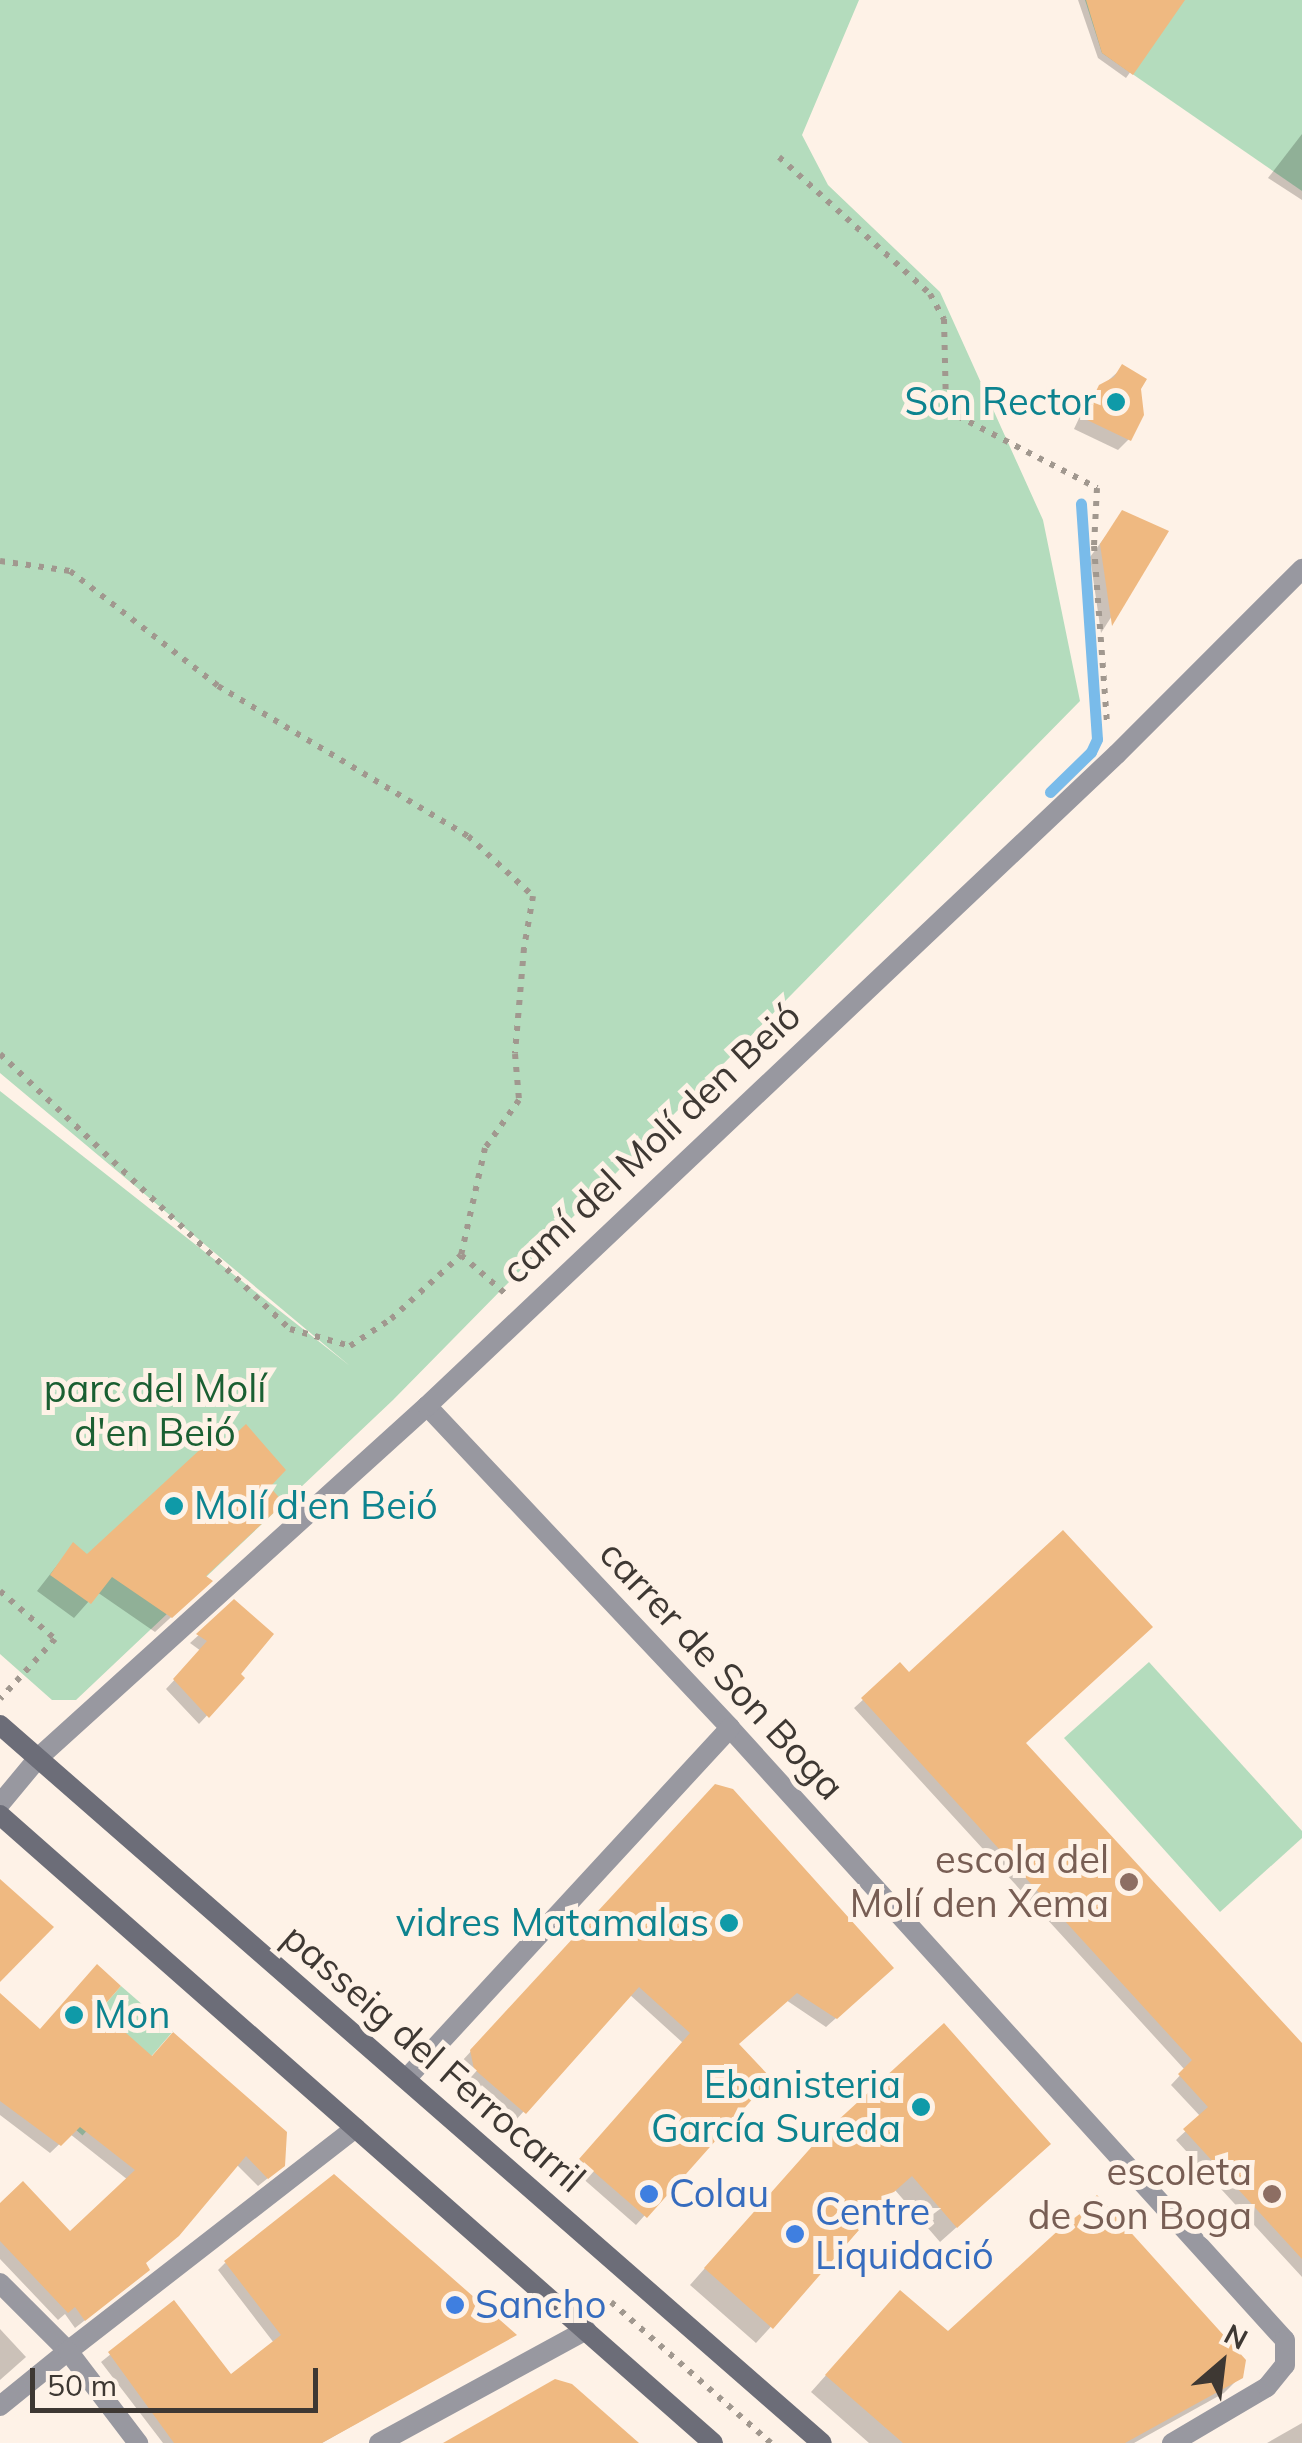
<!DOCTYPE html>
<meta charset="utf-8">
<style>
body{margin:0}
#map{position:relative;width:1302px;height:2443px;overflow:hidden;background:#fef2e7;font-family:Mulish,sans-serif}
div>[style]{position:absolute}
.green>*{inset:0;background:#b4dcbd;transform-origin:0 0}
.shadow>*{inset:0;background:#0003}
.stream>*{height:11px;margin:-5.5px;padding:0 5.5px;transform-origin:5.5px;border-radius:5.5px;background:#79bbea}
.building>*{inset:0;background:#efb981}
.path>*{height:6px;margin-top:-3px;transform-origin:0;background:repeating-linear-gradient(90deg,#a1988f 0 5px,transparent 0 13px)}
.minor>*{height:20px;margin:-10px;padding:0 10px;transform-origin:10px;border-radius:10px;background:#9898a0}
.secondary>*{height:20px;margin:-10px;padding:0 10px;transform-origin:10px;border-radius:10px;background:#6c6d78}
.dots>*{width:28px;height:28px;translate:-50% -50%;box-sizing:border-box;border:5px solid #fef2e7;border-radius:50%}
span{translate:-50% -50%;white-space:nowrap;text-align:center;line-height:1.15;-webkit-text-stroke:10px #fef2e7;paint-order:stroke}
.culture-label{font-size:38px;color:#0d838f}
.right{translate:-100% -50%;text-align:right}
.left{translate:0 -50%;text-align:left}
.street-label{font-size:38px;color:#3e3833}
.park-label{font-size:38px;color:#1a5f32}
.education-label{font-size:38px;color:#785e54}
.shop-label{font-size:38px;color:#366cbe}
.north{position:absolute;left:1172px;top:2313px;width:100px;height:100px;-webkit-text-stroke:8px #fef2e7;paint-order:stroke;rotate:28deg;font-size:28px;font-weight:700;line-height:40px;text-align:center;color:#3e3833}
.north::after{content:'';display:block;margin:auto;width:35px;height:45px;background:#3e3833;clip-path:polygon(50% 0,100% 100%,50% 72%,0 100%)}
.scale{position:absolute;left:30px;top:2368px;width:288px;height:45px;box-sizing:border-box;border:5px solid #3e3833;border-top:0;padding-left:12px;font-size:30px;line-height:35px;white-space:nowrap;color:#3e3833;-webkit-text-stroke:8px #fef2e7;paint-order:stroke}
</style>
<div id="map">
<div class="green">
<div style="clip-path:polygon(0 0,859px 0,802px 135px,828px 185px,940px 292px,1043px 520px,1080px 701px,393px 1400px,76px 1700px,52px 1700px,0 1654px,0 1091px,350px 1366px,0 1073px)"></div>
<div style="clip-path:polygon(1085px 0,1302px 0,1302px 191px,1102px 53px)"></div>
<div style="clip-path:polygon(1149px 1662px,1302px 1831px,1302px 1838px,1220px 1912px,1064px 1738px)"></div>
<div style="left:121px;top:1986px;width:69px;height:138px;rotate:41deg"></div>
</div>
<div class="shadow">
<div style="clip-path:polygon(1078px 0,1182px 0,1126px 78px,1098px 58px)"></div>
<div style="clip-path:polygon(1302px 134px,1302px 200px,1268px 178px)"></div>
<div style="clip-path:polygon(1122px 368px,1138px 389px,1129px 439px,1118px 450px,1074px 429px,1088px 399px)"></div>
<div style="clip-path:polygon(1123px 513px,1165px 533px,1101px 633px,1090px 557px)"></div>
<div style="clip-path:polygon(73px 1545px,87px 1557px,194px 1596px,155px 1632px,97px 1592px,74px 1618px,37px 1591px)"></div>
<div style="clip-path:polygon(234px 1603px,238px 1674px,242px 1678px,199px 1724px,166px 1689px,201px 1651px,190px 1643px)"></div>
<div style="clip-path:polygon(900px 1666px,1302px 2047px,1302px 2277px,1176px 2140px,1201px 2117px,1171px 2085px,1185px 2070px,854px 1708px)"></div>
<div style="clip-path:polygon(706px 1796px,882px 1977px,826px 2027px,786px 2000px,736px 2045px,768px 2078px,636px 2225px,572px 2169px,683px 2043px,629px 1994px,515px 2121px,466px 2079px,462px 2061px)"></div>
<div style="clip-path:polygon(0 1997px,40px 2032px,96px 2011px,273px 2174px,258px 2186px,236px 2164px,143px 2263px,139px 2278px,75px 2328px,65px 2314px,58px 2320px,0 2259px,0 2205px,70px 2235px,128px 2180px,70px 2134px,50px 2153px,0 2115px)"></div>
<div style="clip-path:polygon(807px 2153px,1032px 2160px,940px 2242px,895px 2190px,756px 2343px,690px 2285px)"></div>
<div style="clip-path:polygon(225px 2263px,513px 2335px,322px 2443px,163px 2443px,101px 2362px,174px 2303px,231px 2377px,274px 2343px,218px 2270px)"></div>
<div style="clip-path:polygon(885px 2309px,948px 2334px,1240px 2377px,1224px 2393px,1134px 2443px,869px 2443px,811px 2392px)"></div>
<div style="clip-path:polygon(0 2329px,26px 2357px,0 2380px)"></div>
<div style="clip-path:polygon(1302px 2423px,1302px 2443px,1267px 2443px)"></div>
</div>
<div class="stream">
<div style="left:1050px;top:792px;width:57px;rotate:-44.3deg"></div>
<div style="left:1091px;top:752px;width:14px;rotate:-65deg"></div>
<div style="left:1097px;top:739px;width:236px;rotate:-93.9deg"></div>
</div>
<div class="building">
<div style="clip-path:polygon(1086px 0,1185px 0,1133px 75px,1102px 53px)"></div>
<div style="clip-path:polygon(1122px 364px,1147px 379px,1141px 389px,1144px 415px,1131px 441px,1083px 418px,1099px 385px,1114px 377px)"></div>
<div style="clip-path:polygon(1122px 510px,1169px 531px,1112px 626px,1100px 544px)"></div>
<div style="clip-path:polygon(246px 1424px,286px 1470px,270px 1487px,284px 1503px,206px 1576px,213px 1581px,172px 1618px,112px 1577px,91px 1604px,50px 1575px,73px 1542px,87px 1554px,219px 1432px,227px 1442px)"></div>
<div style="clip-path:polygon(1063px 1530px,1153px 1627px,1026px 1743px,1302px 2043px,1302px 2259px,1183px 2129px,1208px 2107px,1178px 2074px,1192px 2060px,861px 1698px,900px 1662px,909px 1672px)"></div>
<div style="clip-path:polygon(234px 1599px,274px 1634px,241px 1674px,245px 1678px,209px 1718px,173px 1679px,207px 1641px,196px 1634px)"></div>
<div style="clip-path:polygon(715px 1784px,733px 1789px,894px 1968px,837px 2019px,797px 1993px,739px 2044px,771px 2078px,647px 2218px,579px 2159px,690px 2033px,639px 1987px,526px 2114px,474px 2069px,470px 2050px)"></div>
<div style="clip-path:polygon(0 1879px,54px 1927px,0 1982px)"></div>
<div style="clip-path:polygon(97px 1964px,121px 1986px,100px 2010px,152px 2056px,173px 2032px,287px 2132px,285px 2166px,268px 2179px,246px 2156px,179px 2236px,146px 2263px,150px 2270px,85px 2321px,75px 2307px,68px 2313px,0 2241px,0 2203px,23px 2181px,70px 2231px,135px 2170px,80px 2127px,61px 2146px,0 2101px,0 1993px,40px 2029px)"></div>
<div style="clip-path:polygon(944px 2023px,1051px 2144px,957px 2228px,912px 2176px,885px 2200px,773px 2329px,704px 2268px,823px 2134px)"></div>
<div style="clip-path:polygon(334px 2174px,517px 2335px,322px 2443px,174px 2443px,108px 2352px,174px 2300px,231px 2374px,281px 2335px,224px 2261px)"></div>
<div style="clip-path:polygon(1097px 2195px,1246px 2360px,1243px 2378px,1125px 2443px,903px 2443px,825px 2375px,900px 2290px,948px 2331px)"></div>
<div style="clip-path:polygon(555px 2379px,572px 2384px,639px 2443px,443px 2443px)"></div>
</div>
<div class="path">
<div style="left:779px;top:157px;width:204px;rotate:42.2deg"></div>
<div style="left:930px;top:294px;width:29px;rotate:61deg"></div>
<div style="left:944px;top:319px;width:91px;rotate:88.7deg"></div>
<div style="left:946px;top:410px;width:170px;rotate:27.3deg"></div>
<div style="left:1097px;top:488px;width:58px;rotate:93deg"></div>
<div style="left:1094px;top:546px;width:176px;rotate:85.8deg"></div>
<div style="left:0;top:561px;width:71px;rotate:8.1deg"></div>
<div style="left:70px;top:571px;width:187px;rotate:37.8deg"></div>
<div style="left:218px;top:686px;width:292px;rotate:31deg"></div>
<div style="left:468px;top:836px;width:88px;rotate:42.7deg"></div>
<div style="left:533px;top:896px;width:53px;rotate:99.8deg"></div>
<div style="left:524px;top:948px;width:106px;rotate:94.9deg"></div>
<div style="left:515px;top:1054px;width:46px;rotate:85deg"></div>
<div style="left:519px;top:1100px;width:59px;rotate:125.3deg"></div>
<div style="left:485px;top:1148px;width:110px;rotate:102.6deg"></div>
<div style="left:0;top:1054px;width:400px;rotate:43.5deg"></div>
<div style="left:290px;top:1329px;width:62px;rotate:15.8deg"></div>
<div style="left:350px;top:1346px;width:49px;rotate:-33.4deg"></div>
<div style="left:391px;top:1319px;width:95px;rotate:-42.4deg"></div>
<div style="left:461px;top:1255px;width:62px;rotate:41.1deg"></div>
<div style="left:0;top:1591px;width:73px;rotate:41.1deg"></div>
<div style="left:55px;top:1639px;width:81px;rotate:132.5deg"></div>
<div style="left:611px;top:2302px;width:213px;rotate:41.4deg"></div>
</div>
<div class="minor">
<div style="left:427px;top:1406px;width:442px;rotate:46.7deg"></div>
<div style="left:730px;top:1728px;width:826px;rotate:47.8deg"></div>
<div style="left:0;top:1804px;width:60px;rotate:-50.4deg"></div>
<div style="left:38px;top:1758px;width:525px;rotate:-42.14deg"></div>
<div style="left:427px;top:1406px;width:949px;rotate:-43.38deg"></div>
<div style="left:1117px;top:754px;width:262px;rotate:-45deg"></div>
<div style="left:406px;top:2079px;width:478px;rotate:-47.3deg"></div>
<div style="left:0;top:2283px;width:96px;rotate:45deg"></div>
<div style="left:68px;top:2351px;width:364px;rotate:-37.8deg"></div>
<div style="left:0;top:2406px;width:87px;rotate:-39deg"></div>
<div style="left:68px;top:2351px;width:116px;rotate:52.7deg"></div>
<div style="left:379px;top:2443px;width:236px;rotate:-28.6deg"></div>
<div style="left:1172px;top:2443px;width:110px;rotate:-30.5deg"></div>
<div style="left:1267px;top:2387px;width:28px;rotate:-51deg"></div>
<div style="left:1285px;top:2365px;width:25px;rotate:-90deg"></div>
</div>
<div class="secondary">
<div style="left:0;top:1725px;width:1091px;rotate:41.14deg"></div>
<div style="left:0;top:1815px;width:950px;rotate:41.37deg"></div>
</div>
<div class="dots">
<div style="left:1116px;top:402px;background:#0f9aa8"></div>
<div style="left:174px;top:1506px;background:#0f9aa8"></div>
<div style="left:1129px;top:1882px;background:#8d6e63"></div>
<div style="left:729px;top:1923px;background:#0f9aa8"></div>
<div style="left:74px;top:2015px;background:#0f9aa8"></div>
<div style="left:921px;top:2107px;background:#0f9aa8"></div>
<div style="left:649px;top:2194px;background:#3f7fe0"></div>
<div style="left:1272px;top:2194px;background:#8d6e63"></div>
<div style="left:795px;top:2234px;background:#3f7fe0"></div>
<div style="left:455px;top:2305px;background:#3f7fe0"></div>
</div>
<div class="culture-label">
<span class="right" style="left:1096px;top:402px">Son Rector</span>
<span class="left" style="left:194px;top:1506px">Molí d'en Beió</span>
<span class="right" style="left:709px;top:1923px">vidres Matamalas</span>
<span class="left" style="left:94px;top:2015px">Mon</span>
<span class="right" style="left:901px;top:2107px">Ebanisteria<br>García Sureda</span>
</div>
<div class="street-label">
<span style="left:651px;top:1143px;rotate:-43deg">camí del Molí den Beió</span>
<span style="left:722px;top:1670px;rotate:47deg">carrer de Son Boga</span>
<span style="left:434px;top:2058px;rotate:41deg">passeig del Ferrocarril</span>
</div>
<div class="park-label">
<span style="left:155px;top:1411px">parc del Molí<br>d'en Beió</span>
</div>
<div class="education-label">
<span class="right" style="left:1109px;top:1882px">escola del<br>Molí den Xema</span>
<span class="right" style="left:1252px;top:2194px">escoleta<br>de Son Boga</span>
</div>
<div class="shop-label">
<span class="left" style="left:669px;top:2194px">Colau</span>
<span class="left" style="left:815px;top:2234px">Centre<br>Liquidació</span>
<span class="left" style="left:475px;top:2305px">Sancho</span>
</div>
<div class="north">N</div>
<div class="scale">50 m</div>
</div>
